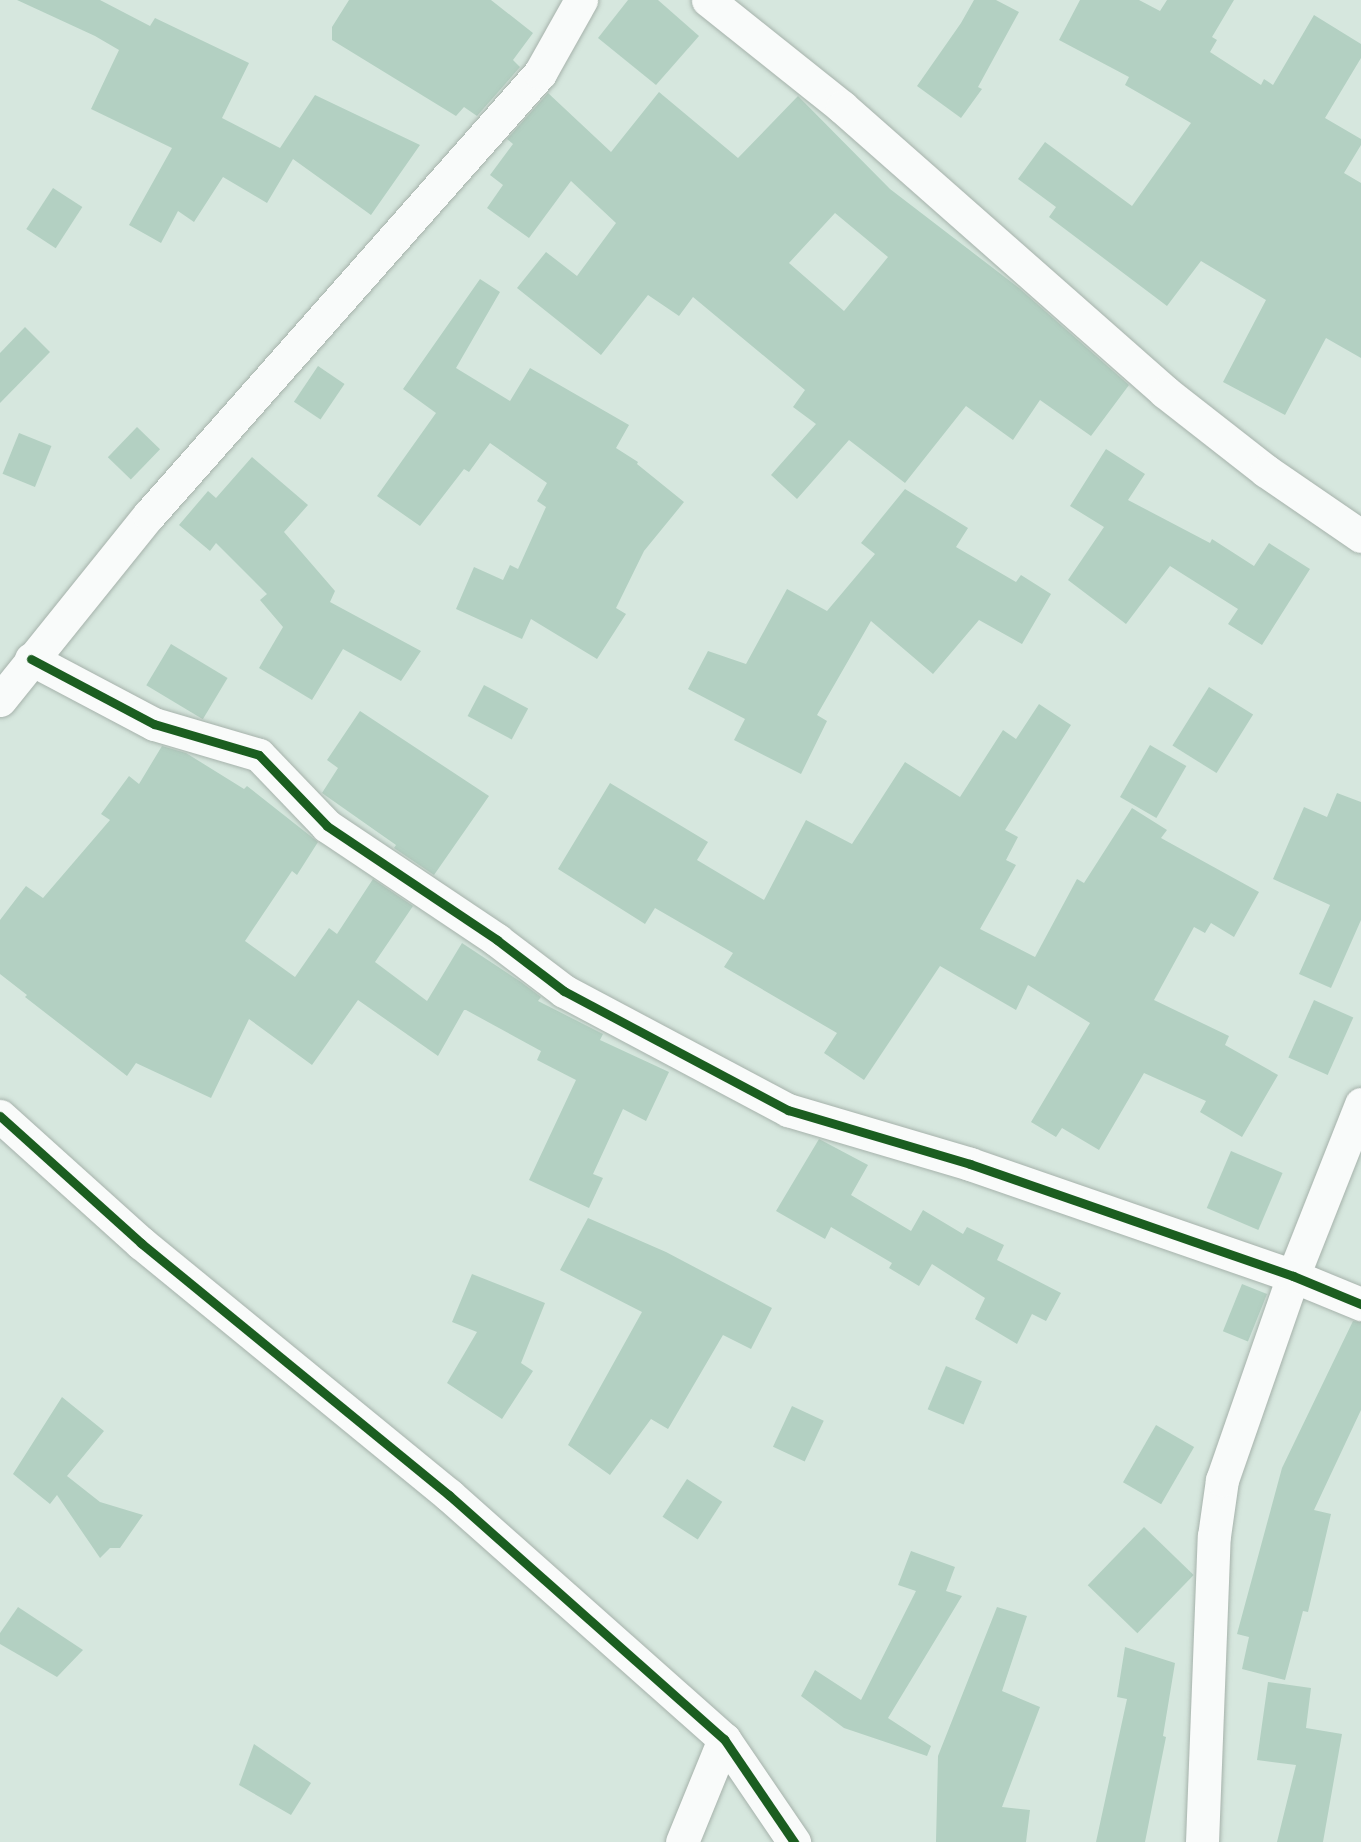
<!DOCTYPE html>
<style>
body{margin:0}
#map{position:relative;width:1361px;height:1842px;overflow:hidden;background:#d6e7de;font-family:Ubuntu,sans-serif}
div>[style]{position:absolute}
.building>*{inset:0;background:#b3d0c2;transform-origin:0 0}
.roads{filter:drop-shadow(0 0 2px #a6b2ab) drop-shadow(0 0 2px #a6b2ab)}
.street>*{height:33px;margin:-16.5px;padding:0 16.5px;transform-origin:16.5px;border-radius:16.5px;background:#f9fbfa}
.cycleway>*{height:9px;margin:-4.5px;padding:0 4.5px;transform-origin:4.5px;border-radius:4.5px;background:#1b5e20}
span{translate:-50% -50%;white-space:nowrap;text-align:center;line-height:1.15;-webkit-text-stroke:4.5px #ddfaeb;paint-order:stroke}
</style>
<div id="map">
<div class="building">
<div style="clip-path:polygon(17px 0,100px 0,150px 26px,155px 18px,249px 63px,222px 118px,280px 148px,315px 95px,420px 145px,371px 215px,293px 159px,267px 203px,223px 177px,194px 222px,178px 211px,161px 243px,129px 225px,172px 148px,91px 109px,119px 50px,95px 36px)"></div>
<div style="clip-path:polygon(349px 0,491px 0,533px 33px,513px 60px,520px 67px,477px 116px,464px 107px,456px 116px,332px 40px,332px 27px)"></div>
<div style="clip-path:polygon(628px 0,658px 0,699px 36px,656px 85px,598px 38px)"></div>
<div style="clip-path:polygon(974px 0,996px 0,1019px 12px,978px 87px,982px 89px,961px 118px,917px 86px,961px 23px)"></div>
<div style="clip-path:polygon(1080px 0,1139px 0,1160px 11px,1167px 0,1234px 0,1212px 37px,1217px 40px,1210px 52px,1261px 85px,1264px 79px,1273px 85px,1314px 15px,1361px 44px,1361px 58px,1325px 118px,1361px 139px,1361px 145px,1344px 173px,1361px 183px,1361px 358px,1326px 338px,1285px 415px,1223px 382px,1266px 300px,1201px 261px,1167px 306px,1049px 217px,1056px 207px,1018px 179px,1045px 142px,1132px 206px,1191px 123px,1125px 85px,1129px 77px,1059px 40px)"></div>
<div style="clip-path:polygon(evenodd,659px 92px,738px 158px,798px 96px,890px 189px,1019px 288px,1129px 385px,1091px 436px,1040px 400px,1013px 440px,966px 406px,905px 483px,849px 440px,797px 499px,771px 475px,816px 424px,793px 407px,805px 390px,693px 297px,679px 316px,648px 295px,601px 355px,517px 288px,546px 252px,577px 276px,616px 223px,571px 181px,529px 238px,487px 208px,503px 185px,490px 175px,513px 144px,507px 139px,548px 93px,611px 152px,659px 92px,835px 213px,888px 257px,844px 311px,789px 263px,835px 213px)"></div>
<div style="left:53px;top:188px;width:35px;height:49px;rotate:33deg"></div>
<div style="clip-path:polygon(480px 279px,500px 292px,456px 368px,510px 401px,530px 368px,629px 425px,616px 448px,638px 462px,637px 464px,684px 502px,644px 551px,616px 608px,626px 614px,597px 659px,531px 619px,522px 639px,456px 609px,474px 567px,503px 580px,510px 565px,518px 569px,546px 507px,537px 501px,547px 483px,490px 443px,469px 472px,464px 469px,420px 526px,377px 496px,436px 413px,403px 389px)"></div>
<div style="clip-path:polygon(25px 327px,50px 352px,0 403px,0 353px)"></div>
<div style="left:318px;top:366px;width:32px;height:43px;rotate:34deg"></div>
<div style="left:137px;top:427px;width:32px;height:42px;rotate:44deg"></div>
<div style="left:19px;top:433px;width:35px;height:44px;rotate:22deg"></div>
<div style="clip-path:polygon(1106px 449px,1145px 474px,1128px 500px,1210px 543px,1212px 539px,1254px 566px,1269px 543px,1310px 569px,1262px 645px,1228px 624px,1238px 609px,1170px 566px,1126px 624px,1068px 580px,1104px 527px,1070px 506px)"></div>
<div style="clip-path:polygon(252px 457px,308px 505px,284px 532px,335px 591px,330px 602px,421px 651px,401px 681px,343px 649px,312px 700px,259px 668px,283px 627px,260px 600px,267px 594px,216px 543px,210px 551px,179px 525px,208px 491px,216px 498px)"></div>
<div style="clip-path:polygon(905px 489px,968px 528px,956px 547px,1016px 582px,1021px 575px,1051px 594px,1022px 644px,979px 620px,933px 674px,871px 621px,817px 715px,827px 721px,801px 774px,734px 740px,745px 719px,688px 689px,708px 651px,746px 664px,787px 589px,827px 611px,875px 554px,861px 543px)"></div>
<div style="left:171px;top:644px;width:66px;height:48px;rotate:31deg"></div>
<div style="left:484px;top:685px;width:50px;height:35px;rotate:28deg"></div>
<div style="left:1209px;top:687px;width:52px;height:69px;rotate:32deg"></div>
<div style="clip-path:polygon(1039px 704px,1071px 725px,1005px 830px,1018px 837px,1006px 860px,1016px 865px,980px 929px,1035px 957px,1077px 879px,1084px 883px,1132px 808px,1167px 830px,1161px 838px,1259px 892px,1234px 937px,1211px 923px,1205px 933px,1194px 927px,1154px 1000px,1229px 1036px,1225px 1045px,1278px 1075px,1242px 1137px,1200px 1112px,1206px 1101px,1144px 1073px,1099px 1150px,1062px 1128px,1056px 1137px,1031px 1122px,1090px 1023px,1028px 985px,1016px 1010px,940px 966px,864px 1080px,824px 1053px,837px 1033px,724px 967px,733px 953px,655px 908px,645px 924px,558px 869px,610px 783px,708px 842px,697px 860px,764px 900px,806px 820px,852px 844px,905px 762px,960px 797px,1003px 730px,1016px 739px)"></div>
<div style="clip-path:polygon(360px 711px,489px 796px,434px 875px,394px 848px,396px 845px,322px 793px,338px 768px,327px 760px)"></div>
<div style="left:1150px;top:745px;width:42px;height:60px;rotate:30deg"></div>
<div style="clip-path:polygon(162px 746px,186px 753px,244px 789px,247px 786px,318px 842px,297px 875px,292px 871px,245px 941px,295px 977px,329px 928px,337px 934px,373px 879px,413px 906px,375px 962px,427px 1001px,462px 943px,521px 982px,541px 997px,538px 1001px,603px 1034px,600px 1040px,669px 1072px,646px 1121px,623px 1109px,593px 1174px,603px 1178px,589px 1208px,529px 1180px,576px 1080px,537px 1060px,541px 1051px,466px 1010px,464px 1010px,438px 1056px,358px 1000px,312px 1065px,249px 1019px,211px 1098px,136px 1063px,127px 1076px,25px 997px,27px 995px,0 974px,0 920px,26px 886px,43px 898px,110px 820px,101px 814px,129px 776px,139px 784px)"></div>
<div style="clip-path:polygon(1337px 793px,1361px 802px,1361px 920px,1331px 988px,1299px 974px,1330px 905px,1273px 879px,1304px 807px,1327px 817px)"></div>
<div style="left:1314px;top:1000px;width:43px;height:63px;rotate:24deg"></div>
<div style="clip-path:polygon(819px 1139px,868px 1165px,851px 1195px,911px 1231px,923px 1210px,963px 1234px,967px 1227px,1004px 1245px,997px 1260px,1061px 1293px,1046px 1321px,1032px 1314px,1017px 1344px,975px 1319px,985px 1298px,932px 1264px,919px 1286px,889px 1268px,892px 1263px,831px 1227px,825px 1239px,776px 1211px)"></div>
<div style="left:1231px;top:1151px;width:56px;height:62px;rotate:23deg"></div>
<div style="clip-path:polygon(588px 1218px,666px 1252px,772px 1308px,751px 1349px,723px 1335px,668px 1429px,651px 1419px,610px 1475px,568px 1445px,642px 1312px,560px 1270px)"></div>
<div style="clip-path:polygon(472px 1274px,545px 1303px,521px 1363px,533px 1371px,502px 1419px,447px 1383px,477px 1332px,452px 1322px)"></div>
<div style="left:1242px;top:1284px;width:27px;height:51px;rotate:22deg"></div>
<div style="clip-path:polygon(1353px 1321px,1361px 1322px,1361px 1410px,1314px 1510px,1331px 1514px,1308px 1612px,1303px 1611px,1285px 1680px,1242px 1669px,1249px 1637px,1237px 1634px,1282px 1468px)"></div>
<div style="left:946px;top:1366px;width:39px;height:47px;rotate:23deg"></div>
<div style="clip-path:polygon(62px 1397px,104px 1431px,67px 1476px,100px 1502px,143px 1515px,120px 1548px,110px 1548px,100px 1558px,57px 1495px,50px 1504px,13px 1474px)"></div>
<div style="left:792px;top:1406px;width:35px;height:45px;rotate:25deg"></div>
<div style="left:1156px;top:1425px;width:44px;height:66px;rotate:30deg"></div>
<div style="left:687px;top:1479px;width:42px;height:45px;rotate:33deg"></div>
<div style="left:1144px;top:1527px;width:69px;height:81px;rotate:44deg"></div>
<div style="clip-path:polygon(911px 1551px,955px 1567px,946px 1591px,962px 1596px,888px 1718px,931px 1746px,927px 1756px,844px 1728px,801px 1696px,815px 1670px,861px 1700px,916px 1591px,898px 1585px)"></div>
<div style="clip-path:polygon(18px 1607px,83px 1650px,57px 1677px,0 1644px,0 1633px)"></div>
<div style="clip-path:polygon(997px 1607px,1027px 1616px,1002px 1691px,1040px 1707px,1002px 1807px,1030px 1810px,1026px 1842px,936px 1842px,938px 1756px)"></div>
<div style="clip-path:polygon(1125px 1647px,1175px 1663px,1163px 1736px,1166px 1737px,1145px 1842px,1096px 1842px,1127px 1699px,1117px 1697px)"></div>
<div style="clip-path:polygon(1268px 1682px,1311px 1688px,1306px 1728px,1342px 1734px,1323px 1842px,1277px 1842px,1296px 1765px,1257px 1760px)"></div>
<div style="clip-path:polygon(254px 1744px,311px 1783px,291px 1815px,239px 1785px)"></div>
</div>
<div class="roads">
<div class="street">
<div style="left:708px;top:0;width:171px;rotate:38.6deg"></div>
<div style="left:842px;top:107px;width:431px;rotate:41.4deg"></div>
<div style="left:1165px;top:392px;width:128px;rotate:38deg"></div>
<div style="left:1266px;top:471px;width:115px;rotate:34.4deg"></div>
<div style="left:31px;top:659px;width:139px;rotate:27.9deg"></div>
<div style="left:154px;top:724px;width:109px;rotate:16.4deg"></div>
<div style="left:259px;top:755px;width:98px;rotate:46.2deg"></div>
<div style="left:327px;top:826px;width:205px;rotate:33.8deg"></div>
<div style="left:497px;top:940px;width:84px;rotate:37.3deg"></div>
<div style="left:564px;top:991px;width:254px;rotate:28deg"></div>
<div style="left:788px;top:1110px;width:190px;rotate:16.5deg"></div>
<div style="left:970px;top:1164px;width:342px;rotate:19.1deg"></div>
<div style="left:1293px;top:1276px;width:74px;rotate:22.4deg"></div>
<div style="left:0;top:700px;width:238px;rotate:-51.2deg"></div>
<div style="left:149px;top:515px;width:590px;rotate:-48.5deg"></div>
<div style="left:540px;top:73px;width:84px;rotate:-60.7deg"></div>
<div style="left:0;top:1116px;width:190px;rotate:42deg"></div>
<div style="left:141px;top:1243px;width:398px;rotate:39.3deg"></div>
<div style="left:449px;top:1495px;width:368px;rotate:41.6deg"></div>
<div style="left:724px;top:1739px;width:125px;rotate:55.8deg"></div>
<div style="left:682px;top:1842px;width:111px;rotate:-67.8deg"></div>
<div style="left:1202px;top:1842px;width:306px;rotate:-87.8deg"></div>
<div style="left:1214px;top:1536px;width:57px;rotate:-81.9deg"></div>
<div style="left:1222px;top:1480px;width:216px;rotate:-70.8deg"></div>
<div style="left:1293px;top:1276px;width:185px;rotate:-68.4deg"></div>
</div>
</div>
<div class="cycleway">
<div style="left:31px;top:659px;width:139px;rotate:27.9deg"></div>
<div style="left:154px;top:724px;width:109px;rotate:16.4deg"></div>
<div style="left:259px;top:755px;width:98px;rotate:46.2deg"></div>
<div style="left:327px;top:826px;width:205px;rotate:33.8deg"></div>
<div style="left:497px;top:940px;width:84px;rotate:37.3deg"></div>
<div style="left:564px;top:991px;width:254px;rotate:28deg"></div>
<div style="left:788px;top:1110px;width:190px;rotate:16.5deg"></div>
<div style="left:970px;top:1164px;width:342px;rotate:19.1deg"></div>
<div style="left:1293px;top:1276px;width:74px;rotate:22.4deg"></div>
<div style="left:0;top:1116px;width:190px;rotate:42deg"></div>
<div style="left:141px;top:1243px;width:398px;rotate:39.3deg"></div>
<div style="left:449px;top:1495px;width:368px;rotate:41.6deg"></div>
<div style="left:724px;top:1739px;width:125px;rotate:55.8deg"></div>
</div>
</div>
